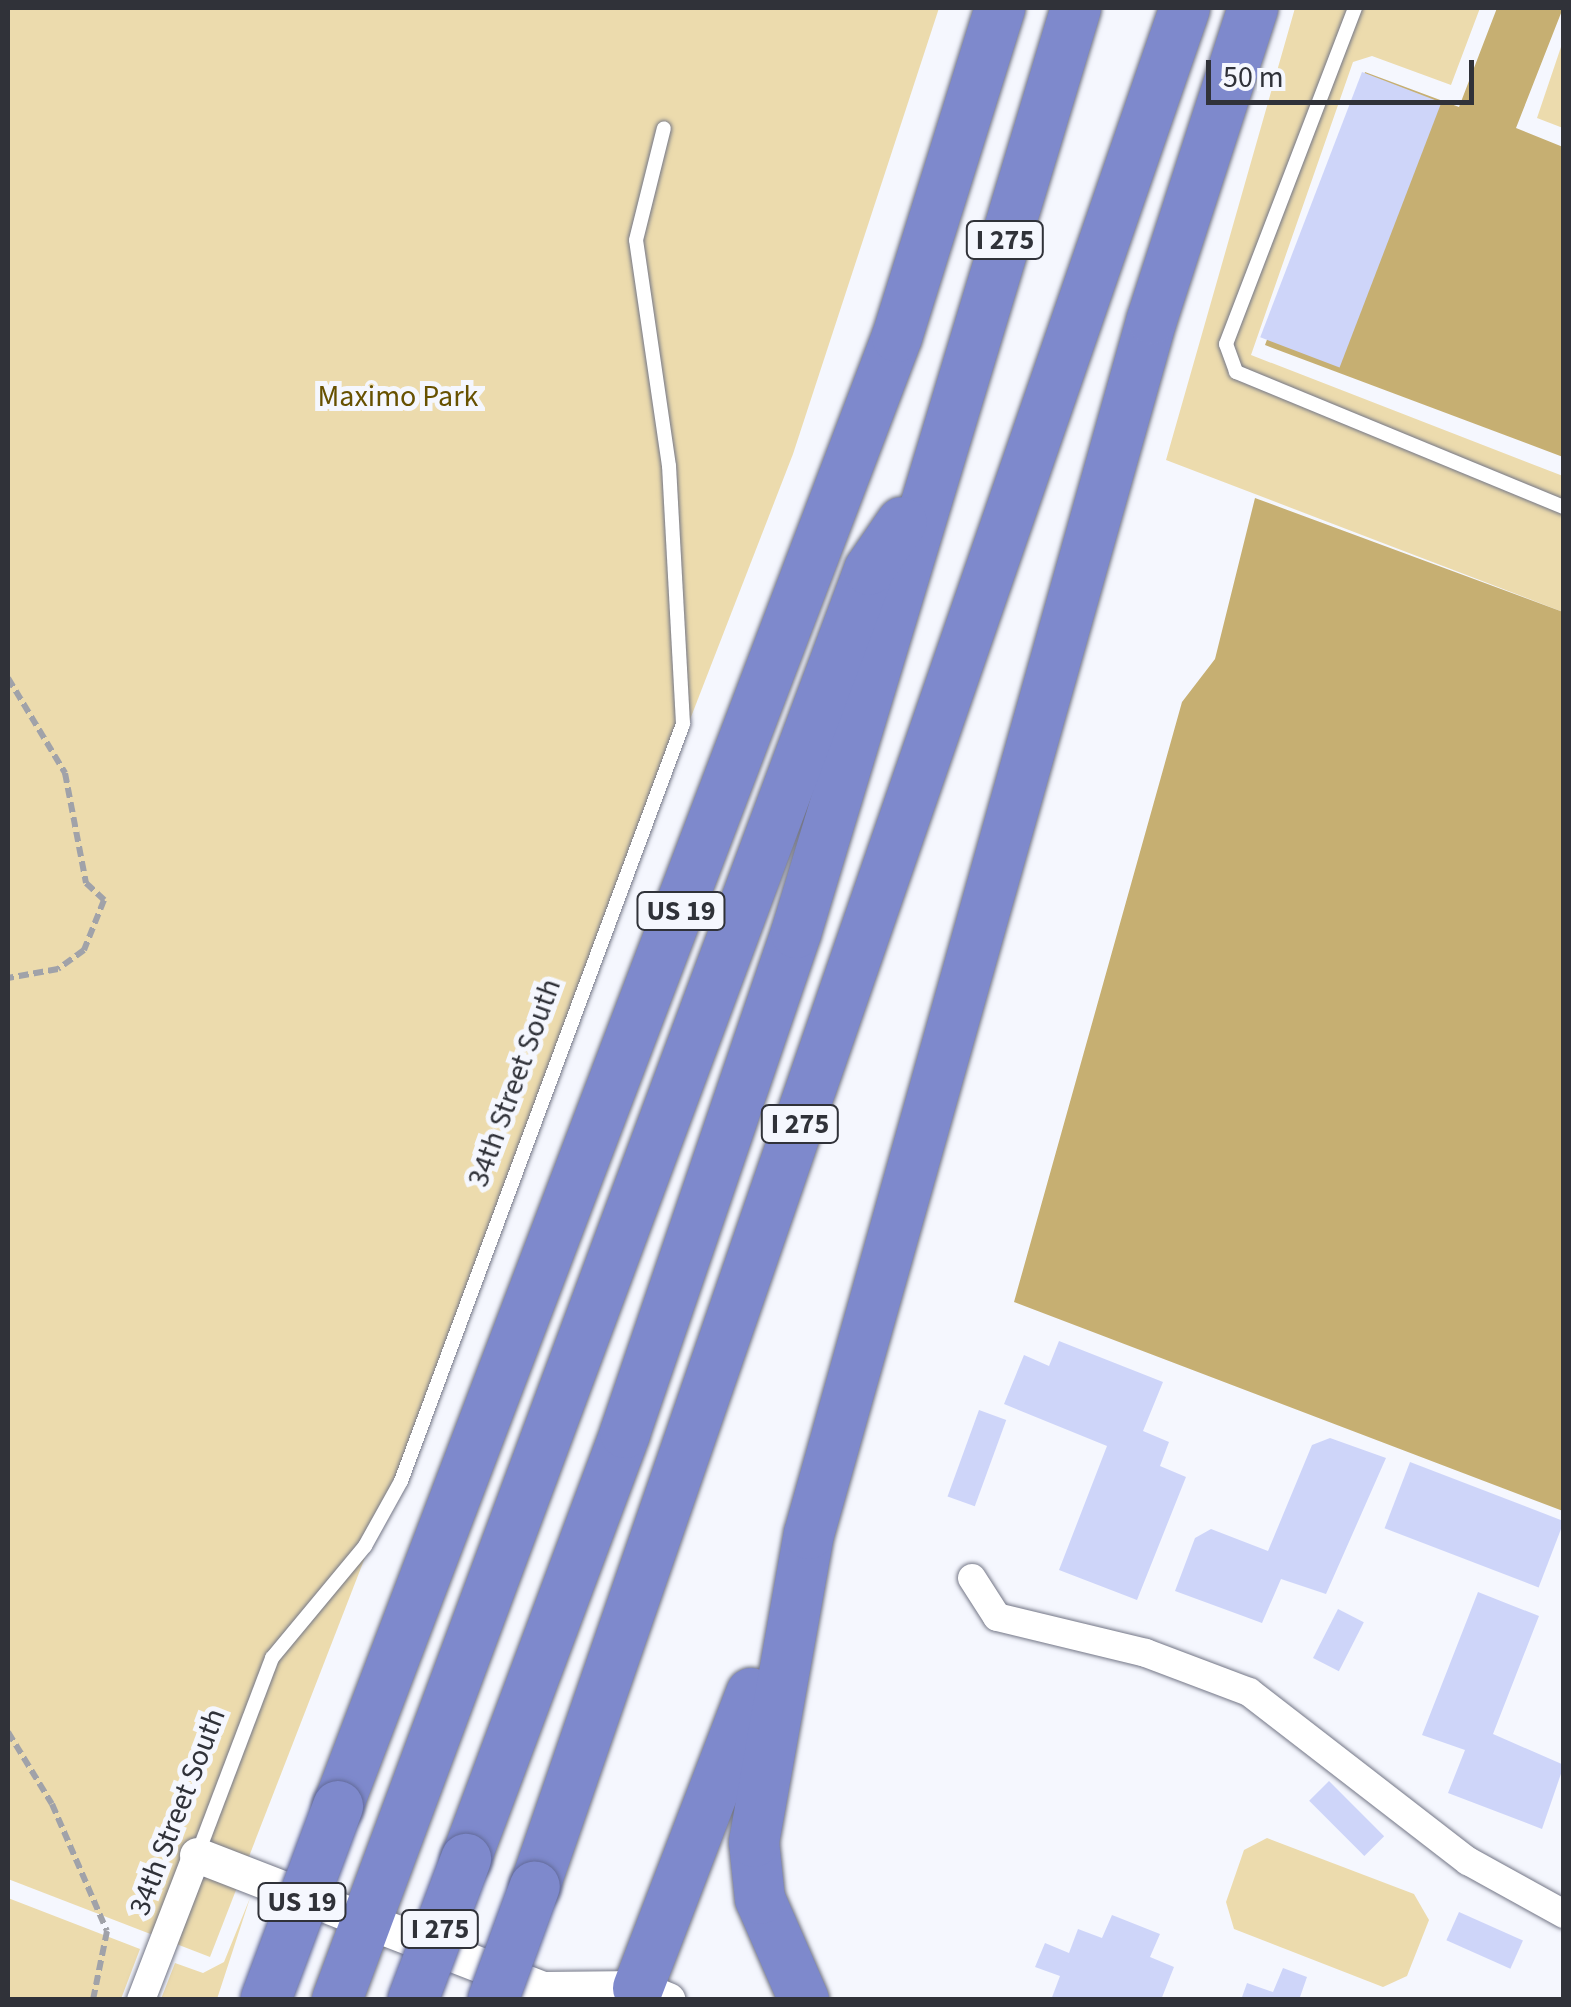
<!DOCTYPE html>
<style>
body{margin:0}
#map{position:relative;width:1571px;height:2007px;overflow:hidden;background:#f5f7fe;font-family:"Source Sans 3",sans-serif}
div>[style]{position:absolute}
.green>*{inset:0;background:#ecdbad}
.water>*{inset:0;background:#c6af72}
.building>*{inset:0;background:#ced5f9;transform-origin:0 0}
.path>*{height:6px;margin-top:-3px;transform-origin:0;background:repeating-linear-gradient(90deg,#a0a2a9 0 10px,transparent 0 15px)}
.roads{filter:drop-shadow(0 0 2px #737686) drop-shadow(0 0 2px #737686)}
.service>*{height:14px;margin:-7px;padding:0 7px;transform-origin:7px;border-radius:7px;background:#fff}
.minor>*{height:28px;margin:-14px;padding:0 14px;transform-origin:14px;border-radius:14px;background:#fff}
.tertiary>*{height:35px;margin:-17.5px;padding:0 17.5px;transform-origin:17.5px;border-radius:17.5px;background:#fff}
.motorway>*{height:50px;margin:-25px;padding:0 25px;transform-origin:25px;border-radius:25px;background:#7e89cc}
.bridges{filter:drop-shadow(0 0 2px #636b99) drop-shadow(0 0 2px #636b99)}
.motorway-bridge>*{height:50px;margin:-25px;padding:0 25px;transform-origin:25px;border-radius:25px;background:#7e89cc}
span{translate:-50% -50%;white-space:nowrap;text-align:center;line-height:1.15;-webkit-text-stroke:10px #f5f7fe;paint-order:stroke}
.shield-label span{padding:2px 8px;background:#f5f7fe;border:2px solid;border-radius:8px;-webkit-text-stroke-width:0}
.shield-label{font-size:28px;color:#303239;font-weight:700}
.park-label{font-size:30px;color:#675100}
.street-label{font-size:30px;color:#303239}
.frame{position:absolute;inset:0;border:10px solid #303239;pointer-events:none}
.scale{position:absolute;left:1206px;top:60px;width:268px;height:45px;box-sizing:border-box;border:5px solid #303239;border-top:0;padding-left:12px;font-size:30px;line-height:35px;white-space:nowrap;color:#303239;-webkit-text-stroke:8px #f5f7fe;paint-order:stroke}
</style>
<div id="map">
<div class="green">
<div style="clip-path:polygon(8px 8px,939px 8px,793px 454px,210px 1957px,8px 1879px)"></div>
<div style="clip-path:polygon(1295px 8px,1480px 8px,1451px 85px,1372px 56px,1353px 62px,1251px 355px,1563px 476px,1563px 612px,1166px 460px)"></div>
<div style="clip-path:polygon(1563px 41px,1563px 128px,1537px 118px)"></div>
<div style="clip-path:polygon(1267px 1838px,1414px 1894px,1429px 1920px,1407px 1976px,1383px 1987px,1234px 1929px,1226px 1902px,1244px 1850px)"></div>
<div style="clip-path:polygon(8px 1898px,140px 1949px,121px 1999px,8px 1999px)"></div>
<div style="clip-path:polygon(250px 1898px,217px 1999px,161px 1999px,175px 1963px,203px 1973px,224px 1962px)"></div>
</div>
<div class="water">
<div style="clip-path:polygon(1497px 8px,1563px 8px,1516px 128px,1563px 147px,1563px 457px,1265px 345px,1365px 72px,1459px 107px)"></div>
<div style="clip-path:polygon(1255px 498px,1563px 612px,1563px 1511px,1014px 1302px,1182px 702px,1215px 659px)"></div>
</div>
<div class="building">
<div style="left:1362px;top:72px;width:85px;height:284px;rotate:21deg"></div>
<div style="clip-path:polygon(1059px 1341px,1163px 1382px,1143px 1431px,1169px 1442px,1160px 1466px,1186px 1477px,1137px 1600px,1059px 1570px,1107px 1446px,1004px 1404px,1024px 1355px,1049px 1366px)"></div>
<div style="left:979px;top:1410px;width:29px;height:92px;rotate:20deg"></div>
<div style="clip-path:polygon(1330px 1438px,1386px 1458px,1326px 1594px,1281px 1579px,1262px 1623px,1175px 1591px,1195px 1538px,1211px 1529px,1268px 1551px,1312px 1445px)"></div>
<div style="left:1410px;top:1462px;width:165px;height:71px;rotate:21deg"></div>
<div style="clip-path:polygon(1478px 1592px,1539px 1616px,1493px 1734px,1564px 1765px,1542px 1829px,1448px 1793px,1465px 1750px,1422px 1735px)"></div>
<div style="left:1338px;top:1609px;width:29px;height:55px;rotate:27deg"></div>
<div style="left:1329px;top:1781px;width:78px;height:28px;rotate:45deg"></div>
<div style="left:1459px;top:1912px;width:70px;height:31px;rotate:24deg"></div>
<div style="clip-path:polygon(1112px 1915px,1160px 1934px,1150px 1957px,1174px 1967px,1161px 2000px,1051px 2000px,1060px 1976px,1035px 1967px,1045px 1943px,1069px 1953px,1078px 1929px,1102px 1938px)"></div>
<div style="clip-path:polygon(1283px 1968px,1307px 1977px,1299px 2000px,1241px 2000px,1247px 1983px,1273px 1992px)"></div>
</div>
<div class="path">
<div style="left:8px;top:678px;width:111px;rotate:59deg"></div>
<div style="left:65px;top:773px;width:112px;rotate:79.2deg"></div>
<div style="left:86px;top:883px;width:25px;rotate:43deg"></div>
<div style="left:104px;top:900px;width:54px;rotate:111.8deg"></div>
<div style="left:84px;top:950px;width:32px;rotate:144deg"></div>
<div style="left:58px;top:969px;width:51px;rotate:169.8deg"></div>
<div style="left:8px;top:1732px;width:84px;rotate:58.6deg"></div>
<div style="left:52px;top:1804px;width:138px;rotate:66.6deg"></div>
<div style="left:107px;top:1931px;width:70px;rotate:101.5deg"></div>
</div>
<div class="roads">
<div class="service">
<div style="left:1355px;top:8px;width:360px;rotate:111deg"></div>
<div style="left:1226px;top:344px;width:30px;rotate:70deg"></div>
<div style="left:1236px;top:372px;width:355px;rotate:22.4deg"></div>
<div style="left:198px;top:1853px;width:209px;rotate:-69.2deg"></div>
<div style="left:272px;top:1658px;width:146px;rotate:-50.3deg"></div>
<div style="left:365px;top:1546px;width:74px;rotate:-61deg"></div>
<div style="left:401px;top:1481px;width:808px;rotate:-69.57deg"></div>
<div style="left:683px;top:724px;width:258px;rotate:-93.1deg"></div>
<div style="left:669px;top:466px;width:228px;rotate:-98.3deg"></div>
<div style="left:636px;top:240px;width:115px;rotate:-76deg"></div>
</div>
<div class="minor">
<div style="left:972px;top:1578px;width:46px;rotate:57.3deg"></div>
<div style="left:997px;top:1617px;width:153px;rotate:13.6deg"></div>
<div style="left:1146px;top:1653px;width:110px;rotate:20.7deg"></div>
<div style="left:1249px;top:1692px;width:277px;rotate:37.7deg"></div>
<div style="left:1468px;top:1861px;width:110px;rotate:28.9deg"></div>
<div style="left:141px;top:2000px;width:155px;rotate:-68.9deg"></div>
</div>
<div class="tertiary">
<div style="left:197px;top:1855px;width:371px;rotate:21.2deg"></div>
<div style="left:543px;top:1989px;width:95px;rotate:-0.6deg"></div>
<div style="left:638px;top:1988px;width:32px;rotate:22deg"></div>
</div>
<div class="motorway">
<div style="left:338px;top:1806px;width:1572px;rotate:-69.17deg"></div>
<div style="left:897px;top:337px;width:345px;rotate:-72.6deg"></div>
<div style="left:466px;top:1859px;width:455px;rotate:-69.5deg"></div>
<div style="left:625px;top:1433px;width:528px;rotate:-71.12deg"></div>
<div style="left:796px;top:933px;width:966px;rotate:-73.16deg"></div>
<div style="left:535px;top:1886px;width:1987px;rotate:-70.91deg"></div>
<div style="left:638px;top:1988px;width:316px;rotate:-69deg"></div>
<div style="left:337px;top:2000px;width:1526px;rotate:-69.59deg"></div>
<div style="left:869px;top:570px;width:58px;rotate:-55.5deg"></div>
<div style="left:804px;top:2000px;width:110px;rotate:-113.5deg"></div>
<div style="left:760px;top:1899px;width:57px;rotate:-96deg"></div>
<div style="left:754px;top:1842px;width:313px;rotate:-79.9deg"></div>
<div style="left:809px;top:1534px;width:1262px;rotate:-74.24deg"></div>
<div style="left:1152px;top:319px;width:327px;rotate:-72deg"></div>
</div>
</div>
<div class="bridges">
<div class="motorway-bridge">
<div style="left:266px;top:1999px;width:206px;rotate:-69.5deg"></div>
<div style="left:413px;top:2000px;width:151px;rotate:-69.4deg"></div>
<div style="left:493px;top:2000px;width:121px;rotate:-69.8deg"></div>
</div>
</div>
<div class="shield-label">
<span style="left:1005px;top:240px">I 275</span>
<span style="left:681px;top:911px">US 19</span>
<span style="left:800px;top:1124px">I 275</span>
<span style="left:302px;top:1902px">US 19</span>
<span style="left:440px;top:1929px">I 275</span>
</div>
<div class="park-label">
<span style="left:398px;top:397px">Maximo Park</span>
</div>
<div class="street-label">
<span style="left:515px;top:1083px;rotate:-70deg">34th Street South</span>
<span style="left:178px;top:1812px;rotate:-69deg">34th Street South</span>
</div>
<div class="frame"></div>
<div class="scale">50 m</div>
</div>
